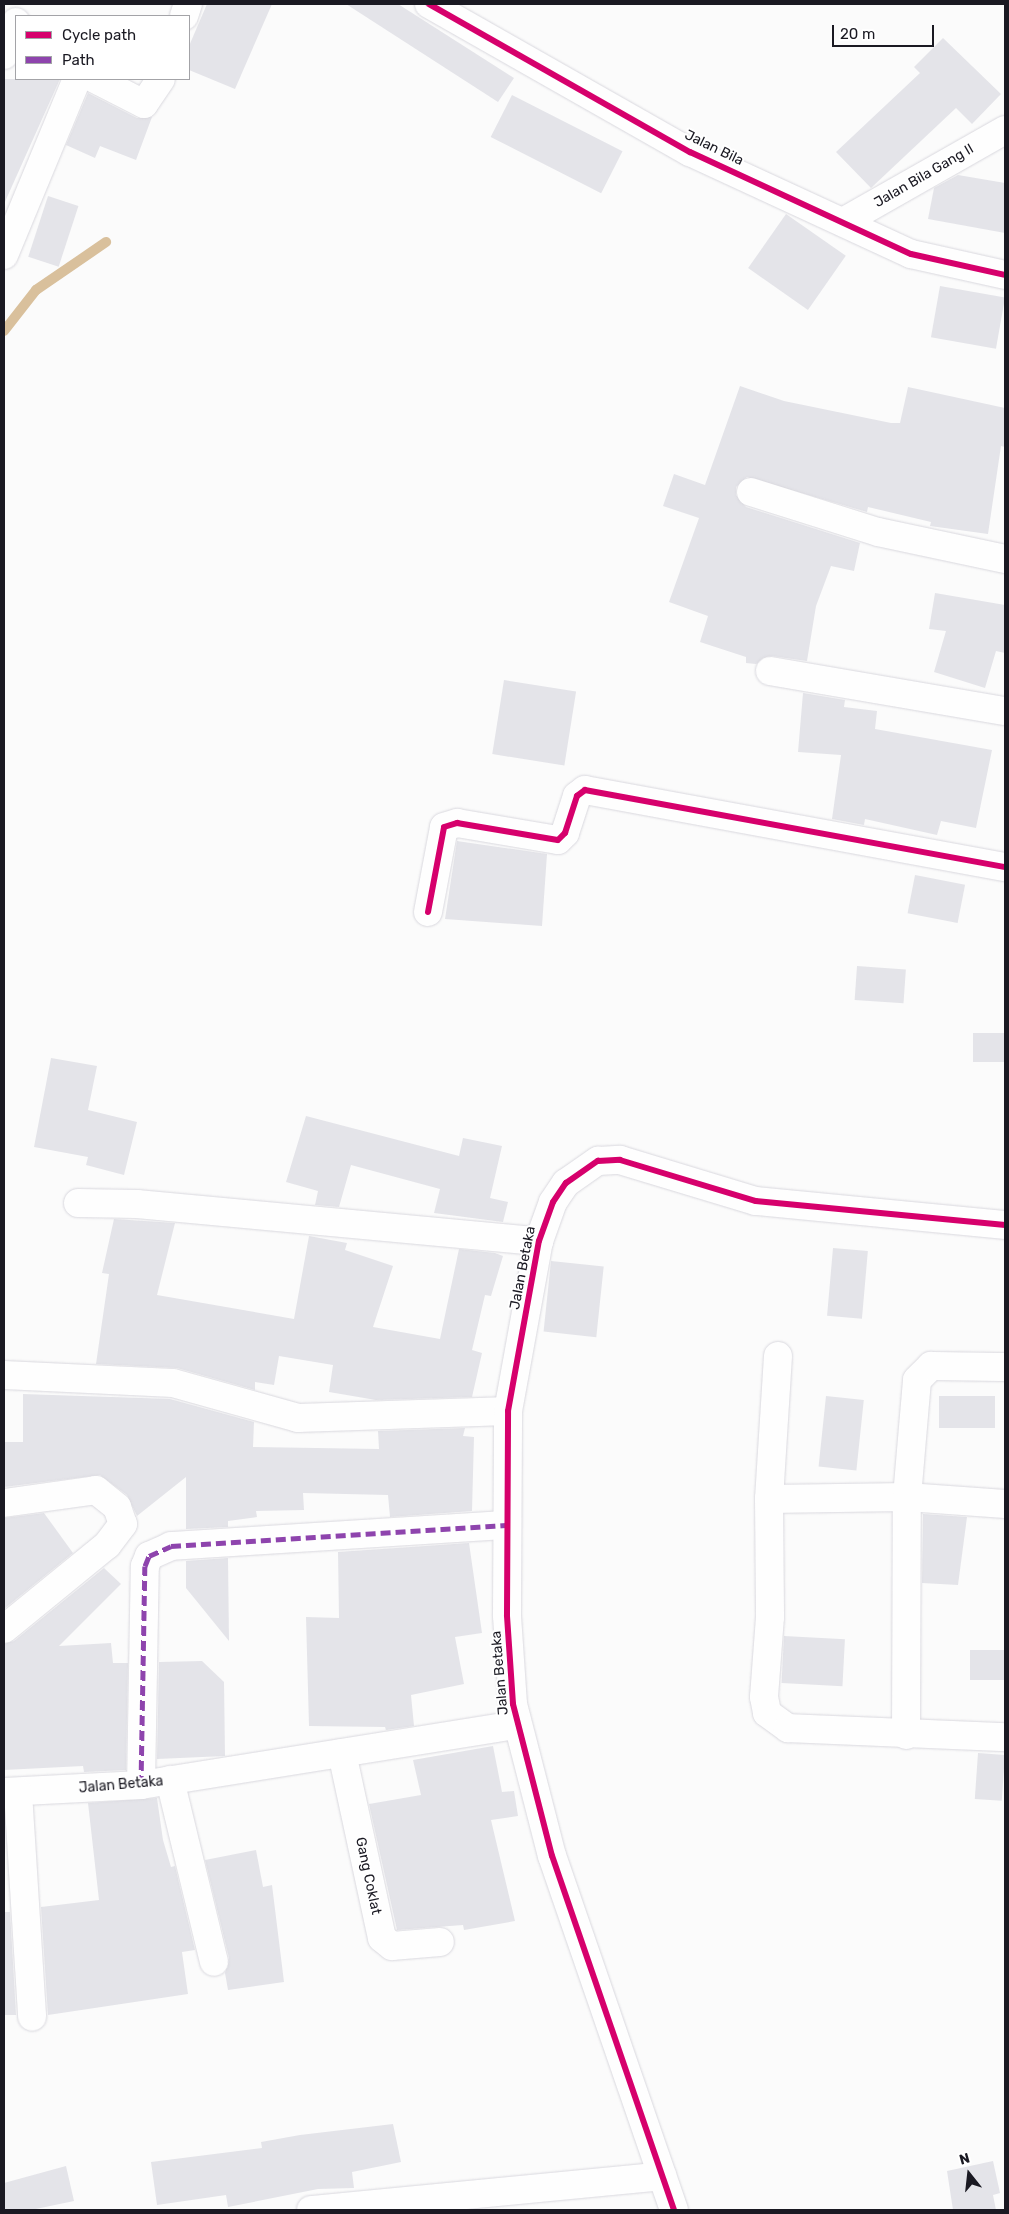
<!DOCTYPE html>
<style>
body{margin:0}
#map{position:relative;width:1009px;height:2214px;overflow:hidden;background:#fbfbfb;font-family:Rubik,sans-serif}
div>[style]{position:absolute}
.stream>*{height:10px;margin:-5px;padding:0 5px;transform-origin:5px;border-radius:5px;background:#d9c09c}
.building>*{inset:0;background:#e4e4e9;transform-origin:0 0}
.roads{filter:drop-shadow(0 0 1px #d9d8de) drop-shadow(0 0 1px #d9d8de)}
.minor>*{height:28px;margin:-14px;padding:0 14px;transform-origin:14px;border-radius:14px;background:#fefefe}
.quiet>*{height:5px;margin-top:-2.5px;transform-origin:0;background:repeating-linear-gradient(90deg,#8e44ad 0 10px,transparent 0 15px)}
.cycleway>*{height:6px;margin:-3px;padding:0 3px;transform-origin:3px;border-radius:3px;background:#d6006c}
span{translate:-50% -50%;white-space:nowrap;text-align:center;line-height:1.15;-webkit-text-stroke:4px #fff;paint-order:stroke}
.street-label{font-size:14px;color:#1a1922}
.frame{position:absolute;inset:0;border:5px solid #1a1922;pointer-events:none}
.legend{position:absolute;left:15px;top:15px;width:175px;height:65px;box-sizing:border-box;background:#fff;border:1px solid #a3a3a7;margin:0;padding:6px 9px;list-style:none;font-size:15px;color:#1a1922}
.legend li{display:flex;align-items:center;gap:10px;height:25px}
.legend b{width:25px;border:1px solid #a3a3a7}
.north{position:absolute;left:944px;top:2149px;width:50px;height:50px;-webkit-text-stroke:4px #fff;paint-order:stroke;rotate:344deg;font-size:14px;font-weight:700;line-height:20px;text-align:center;color:#1a1922}
.north::after{content:'';display:block;margin:auto;width:18px;height:22px;background:#1a1922;clip-path:polygon(50% 0,100% 100%,50% 72%,0 100%)}
.scale{position:absolute;left:832px;top:25px;width:102px;height:22px;box-sizing:border-box;border:2px solid #1a1922;border-top:0;padding-left:6px;font-size:15px;line-height:18px;white-space:nowrap;color:#1a1922;-webkit-text-stroke:4px #fff;paint-order:stroke}
</style>
<div id="map">
<div class="stream">
<div style="left:4px;top:331px;width:52px;rotate:-52deg"></div>
<div style="left:36px;top:290px;width:85px;rotate:-34.4deg"></div>
</div>
<div class="building">
<div style="clip-path:polygon(207px 4px,272px 4px,235px 89px,189px 70px,189px 46px)"></div>
<div style="clip-path:polygon(346px 4px,398px 4px,514px 78px,498px 102px)"></div>
<div style="clip-path:polygon(943px 38px,1001px 94px,972px 124px,956px 108px,871px 188px,836px 152px,920px 73px,914px 67px)"></div>
<div style="clip-path:polygon(4px 79px,60px 79px,4px 204px)"></div>
<div style="clip-path:polygon(88px 93px,137px 118px,152px 117px,136px 160px,100px 146px,95px 158px,66px 145px)"></div>
<div style="left:512px;top:95px;width:124px;height:47px;rotate:27deg"></div>
<div style="clip-path:polygon(958px 175px,1005px 183px,1005px 233px,928px 219px,934px 188px)"></div>
<div style="left:48px;top:196px;width:32px;height:64px;rotate:18deg"></div>
<div style="left:786px;top:214px;width:73px;height:66px;rotate:35deg"></div>
<div style="left:940px;top:286px;width:66px;height:52px;rotate:10deg"></div>
<div style="clip-path:polygon(740px 386px,784px 401px,891px 423px,900px 423px,908px 387px,1005px 408px,1005px 447px,1001px 446px,988px 534px,930px 526px,931px 522px,868px 507px,867px 512px,747px 477px,736px 487px,736px 495px,746px 507px,860px 543px,854px 571px,831px 566px,816px 606px,807px 661px,772px 656px,756px 664px,746px 663px,746px 657px,700px 642px,708px 616px,669px 602px,699px 518px,663px 506px,674px 474px,705px 485px)"></div>
<div style="clip-path:polygon(935px 593px,1005px 605px,1005px 653px,996px 651px,985px 688px,934px 672px,946px 631px,929px 629px)"></div>
<div style="left:504px;top:680px;width:73px;height:75px;rotate:9deg"></div>
<div style="clip-path:polygon(803px 693px,845px 700px,844px 707px,877px 711px,875px 729px,992px 750px,976px 828px,941px 821px,937px 835px,865px 819px,864px 825px,832px 819px,841px 755px,798px 752px)"></div>
<div style="clip-path:polygon(457px 841px,547px 854px,542px 926px,445px 919px)"></div>
<div style="left:915px;top:875px;width:51px;height:39px;rotate:11deg"></div>
<div style="left:857px;top:966px;width:49px;height:34px;rotate:4deg"></div>
<div style="left:1005px;top:1033px;width:29px;height:32px;rotate:90deg"></div>
<div style="clip-path:polygon(51px 1058px,97px 1066px,88px 1110px,137px 1122px,124px 1175px,86px 1165px,88px 1157px,34px 1147px)"></div>
<div style="clip-path:polygon(306px 1116px,459px 1156px,463px 1138px,502px 1146px,490px 1198px,508px 1202px,503px 1222px,434px 1213px,440px 1189px,351px 1165px,339px 1207px,315px 1205px,318px 1191px,286px 1182px)"></div>
<div style="clip-path:polygon(114px 1219px,175px 1223px,157px 1295px,294px 1319px,309px 1236px,347px 1243px,345px 1250px,393px 1266px,373px 1327px,440px 1339px,459px 1249px,495px 1253px,503px 1256px,491px 1296px,485px 1295px,472px 1350px,482px 1353px,472px 1397px,376px 1400px,329px 1392px,333px 1365px,279px 1356px,274px 1385px,255px 1382px,255px 1390px,177px 1368px,96px 1364px,109px 1274px,102px 1273px)"></div>
<div style="left:833px;top:1248px;width:35px;height:68px;rotate:5deg"></div>
<div style="left:551px;top:1261px;width:53px;height:71px;rotate:6deg"></div>
<div style="clip-path:polygon(23px 1394px,170px 1399px,254px 1422px,253px 1447px,379px 1449px,378px 1431px,465px 1428px,463px 1436px,474px 1437px,472px 1511px,390px 1517px,388px 1495px,303px 1493px,304px 1510px,256px 1511px,257px 1517px,228px 1521px,228px 1527px,186px 1529px,186px 1477px,137px 1516px,127px 1495px,100px 1475px,4px 1487px,4px 1442px,23px 1442px)"></div>
<div style="left:826px;top:1396px;width:38px;height:71px;rotate:6deg"></div>
<div style="left:995px;top:1396px;width:32px;height:56px;rotate:90deg"></div>
<div style="clip-path:polygon(44px 1513px,73px 1553px,4px 1609px,4px 1518px)"></div>
<div style="clip-path:polygon(923px 1514px,967px 1517px,958px 1585px,922px 1583px)"></div>
<div style="clip-path:polygon(469px 1543px,482px 1633px,455px 1637px,464px 1684px,411px 1695px,414px 1726px,386px 1730px,385px 1727px,309px 1726px,306px 1617px,339px 1618px,338px 1552px)"></div>
<div style="clip-path:polygon(228px 1558px,229px 1641px,186px 1588px,186px 1561px)"></div>
<div style="clip-path:polygon(104px 1568px,121px 1584px,59px 1646px,111px 1643px,113px 1663px,128px 1663px,126px 1770px,84px 1772px,83px 1766px,4px 1770px,4px 1644px,14px 1641px)"></div>
<div style="left:784px;top:1636px;width:61px;height:47px;rotate:3deg"></div>
<div style="left:1005px;top:1650px;width:30px;height:35px;rotate:90deg"></div>
<div style="clip-path:polygon(202px 1661px,224px 1682px,225px 1756px,157px 1759px,159px 1662px)"></div>
<div style="clip-path:polygon(493px 1746px,502px 1792px,514px 1791px,518px 1816px,491px 1820px,515px 1921px,464px 1930px,463px 1925px,397px 1930px,369px 1804px,421px 1795px,413px 1760px)"></div>
<div style="left:978px;top:1753px;width:27px;height:46px;rotate:4deg"></div>
<div style="clip-path:polygon(157px 1798px,163px 1840px,171px 1867px,175px 1866px,195px 1950px,182px 1952px,188px 1994px,48px 2015px,41px 1907px,99px 1900px,88px 1803px)"></div>
<div style="clip-path:polygon(256px 1850px,263px 1887px,272px 1885px,284px 1982px,228px 1990px,225px 1973px,229px 1958px,205px 1860px)"></div>
<div style="clip-path:polygon(4px 1912px,10px 1912px,16px 2015px,4px 2015px)"></div>
<div style="clip-path:polygon(393px 2124px,401px 2162px,352px 2172px,354px 2188px,318px 2189px,228px 2207px,226px 2195px,157px 2205px,151px 2162px,262px 2148px,261px 2142px,300px 2135px)"></div>
<div style="clip-path:polygon(993px 2161px,1000px 2193px,993px 2195px,996px 2210px,953px 2210px,947px 2171px)"></div>
<div style="clip-path:polygon(66px 2166px,74px 2201px,31px 2210px,4px 2210px,4px 2183px)"></div>
</div>
<div class="roads">
<div class="minor">
<div style="left:429px;top:4px;width:300px;rotate:29.6deg"></div>
<div style="left:690px;top:152px;width:243px;rotate:24.8deg"></div>
<div style="left:911px;top:254px;width:96px;rotate:12.6deg"></div>
<div style="left:184px;top:16px;width:13px;rotate:-72deg"></div>
<div style="left:4px;top:55px;width:35px;rotate:-70deg"></div>
<div style="left:95px;top:79px;width:55px;rotate:27deg"></div>
<div style="left:144px;top:104px;width:30px;rotate:-56deg"></div>
<div style="left:843px;top:222px;width:186px;rotate:-29.6deg"></div>
<div style="left:4px;top:255px;width:191px;rotate:-67.5deg"></div>
<div style="left:751px;top:492px;width:133px;rotate:17.5deg"></div>
<div style="left:878px;top:532px;width:130px;rotate:12deg"></div>
<div style="left:770px;top:671px;width:238px;rotate:9.7deg"></div>
<div style="left:428px;top:912px;width:86px;rotate:-79.3deg"></div>
<div style="left:444px;top:827px;width:14px;rotate:-17deg"></div>
<div style="left:457px;top:823px;width:102px;rotate:9.6deg"></div>
<div style="left:558px;top:840px;width:10px;rotate:-45deg"></div>
<div style="left:565px;top:833px;width:39px;rotate:-72deg"></div>
<div style="left:577px;top:796px;width:10px;rotate:-37deg"></div>
<div style="left:585px;top:790px;width:427px;rotate:10.4deg"></div>
<div style="left:78px;top:1203px;width:59px;rotate:1deg"></div>
<div style="left:137px;top:1204px;width:404px;rotate:5.3deg"></div>
<div style="left:778px;top:1356px;width:143px;rotate:93.6deg"></div>
<div style="left:769px;top:1499px;width:118px;rotate:89.5deg"></div>
<div style="left:770px;top:1617px;width:80px;rotate:94.3deg"></div>
<div style="left:764px;top:1697px;width:16px;rotate:79deg"></div>
<div style="left:767px;top:1713px;width:26px;rotate:36deg"></div>
<div style="left:788px;top:1728px;width:217px;rotate:2.4deg"></div>
<div style="left:4px;top:1375px;width:169px;rotate:2.7deg"></div>
<div style="left:173px;top:1383px;width:130px;rotate:15.6deg"></div>
<div style="left:298px;top:1418px;width:210px;rotate:-1.9deg"></div>
<div style="left:769px;top:1499px;width:138px;rotate:-0.8deg"></div>
<div style="left:907px;top:1497px;width:98px;rotate:4.1deg"></div>
<div style="left:4px;top:1503px;width:93px;rotate:-8deg"></div>
<div style="left:96px;top:1490px;width:27px;rotate:39deg"></div>
<div style="left:117px;top:1507px;width:18px;rotate:71deg"></div>
<div style="left:123px;top:1524px;width:26px;rotate:127deg"></div>
<div style="left:107px;top:1545px;width:133px;rotate:140.8deg"></div>
<div style="left:906px;top:1735px;width:238px;rotate:-89.8deg"></div>
<div style="left:907px;top:1497px;width:117px;rotate:-85.1deg"></div>
<div style="left:917px;top:1380px;width:20px;rotate:-45deg"></div>
<div style="left:931px;top:1366px;width:74px;rotate:0.8deg"></div>
<div style="left:342px;top:1753px;width:189px;rotate:77.8deg"></div>
<div style="left:382px;top:1938px;width:13px;rotate:39deg"></div>
<div style="left:392px;top:1946px;width:48px;rotate:-4.8deg"></div>
<div style="left:170px;top:1780px;width:187px;rotate:76.4deg"></div>
<div style="left:141px;top:1785px;width:219px;rotate:-89deg"></div>
<div style="left:145px;top:1566px;width:11px;rotate:-68deg"></div>
<div style="left:149px;top:1556px;width:24px;rotate:-24deg"></div>
<div style="left:171px;top:1546px;width:336px;rotate:-3.6deg"></div>
<div style="left:4px;top:1792px;width:137px;rotate:-2.9deg"></div>
<div style="left:141px;top:1785px;width:381px;rotate:-9.1deg"></div>
<div style="left:18px;top:1792px;width:225px;rotate:86.4deg"></div>
<div style="left:311px;top:2210px;width:353px;rotate:-5.5deg"></div>
<div style="left:674px;top:2210px;width:374px;rotate:-109deg"></div>
<div style="left:552px;top:1856px;width:157px;rotate:-104.4deg"></div>
<div style="left:513px;top:1704px;width:89px;rotate:-93.9deg"></div>
<div style="left:507px;top:1615px;width:204px;rotate:-89.7deg"></div>
<div style="left:508px;top:1411px;width:173px;rotate:-79.7deg"></div>
<div style="left:539px;top:1241px;width:41px;rotate:-70.3deg"></div>
<div style="left:553px;top:1202px;width:23px;rotate:-56deg"></div>
<div style="left:566px;top:1183px;width:39px;rotate:-35deg"></div>
<div style="left:598px;top:1161px;width:22px;rotate:-3deg"></div>
<div style="left:620px;top:1160px;width:142px;rotate:16.8deg"></div>
<div style="left:756px;top:1201px;width:250px;rotate:5.5deg"></div>
</div>
</div>
<div class="quiet">
<div style="left:141px;top:1785px;width:219px;rotate:-89deg"></div>
<div style="left:145px;top:1566px;width:11px;rotate:-68deg"></div>
<div style="left:149px;top:1556px;width:24px;rotate:-24deg"></div>
<div style="left:171px;top:1546px;width:336px;rotate:-3.6deg"></div>
</div>
<div class="cycleway">
<div style="left:429px;top:4px;width:300px;rotate:29.6deg"></div>
<div style="left:690px;top:152px;width:243px;rotate:24.8deg"></div>
<div style="left:911px;top:254px;width:96px;rotate:12.6deg"></div>
<div style="left:428px;top:912px;width:86px;rotate:-79.3deg"></div>
<div style="left:444px;top:827px;width:14px;rotate:-17deg"></div>
<div style="left:457px;top:823px;width:102px;rotate:9.6deg"></div>
<div style="left:558px;top:840px;width:10px;rotate:-45deg"></div>
<div style="left:565px;top:833px;width:39px;rotate:-72deg"></div>
<div style="left:577px;top:796px;width:10px;rotate:-37deg"></div>
<div style="left:585px;top:790px;width:427px;rotate:10.4deg"></div>
<div style="left:674px;top:2210px;width:374px;rotate:-109deg"></div>
<div style="left:552px;top:1856px;width:157px;rotate:-104.4deg"></div>
<div style="left:513px;top:1704px;width:89px;rotate:-93.9deg"></div>
<div style="left:507px;top:1615px;width:204px;rotate:-89.7deg"></div>
<div style="left:508px;top:1411px;width:173px;rotate:-79.7deg"></div>
<div style="left:539px;top:1241px;width:41px;rotate:-70.3deg"></div>
<div style="left:553px;top:1202px;width:23px;rotate:-56deg"></div>
<div style="left:566px;top:1183px;width:39px;rotate:-35deg"></div>
<div style="left:598px;top:1161px;width:22px;rotate:-3deg"></div>
<div style="left:620px;top:1160px;width:142px;rotate:16.8deg"></div>
<div style="left:756px;top:1201px;width:250px;rotate:5.5deg"></div>
</div>
<div class="street-label">
<span style="left:714px;top:148px;rotate:26deg">Jalan Bila</span>
<span style="left:924px;top:176px;rotate:-30deg">Jalan Bila Gang II</span>
<span style="left:523px;top:1268px;rotate:-79deg">Jalan Betaka</span>
<span style="left:500px;top:1673px;rotate:-95deg">Jalan Betaka</span>
<span style="left:121px;top:1785px;rotate:-5deg">Jalan Betaka</span>
<span style="left:368px;top:1876px;rotate:78deg">Gang Coklat</span>
</div>
<div class="frame"></div>
<ul class="legend">
<li><b style="height:6px;background:#d6006c"></b>Cycle path</li>
<li><b style="height:6px;background:#8e44ad"></b>Path</li>
</ul>
<div class="north">N</div>
<div class="scale">20 m</div>
</div>
